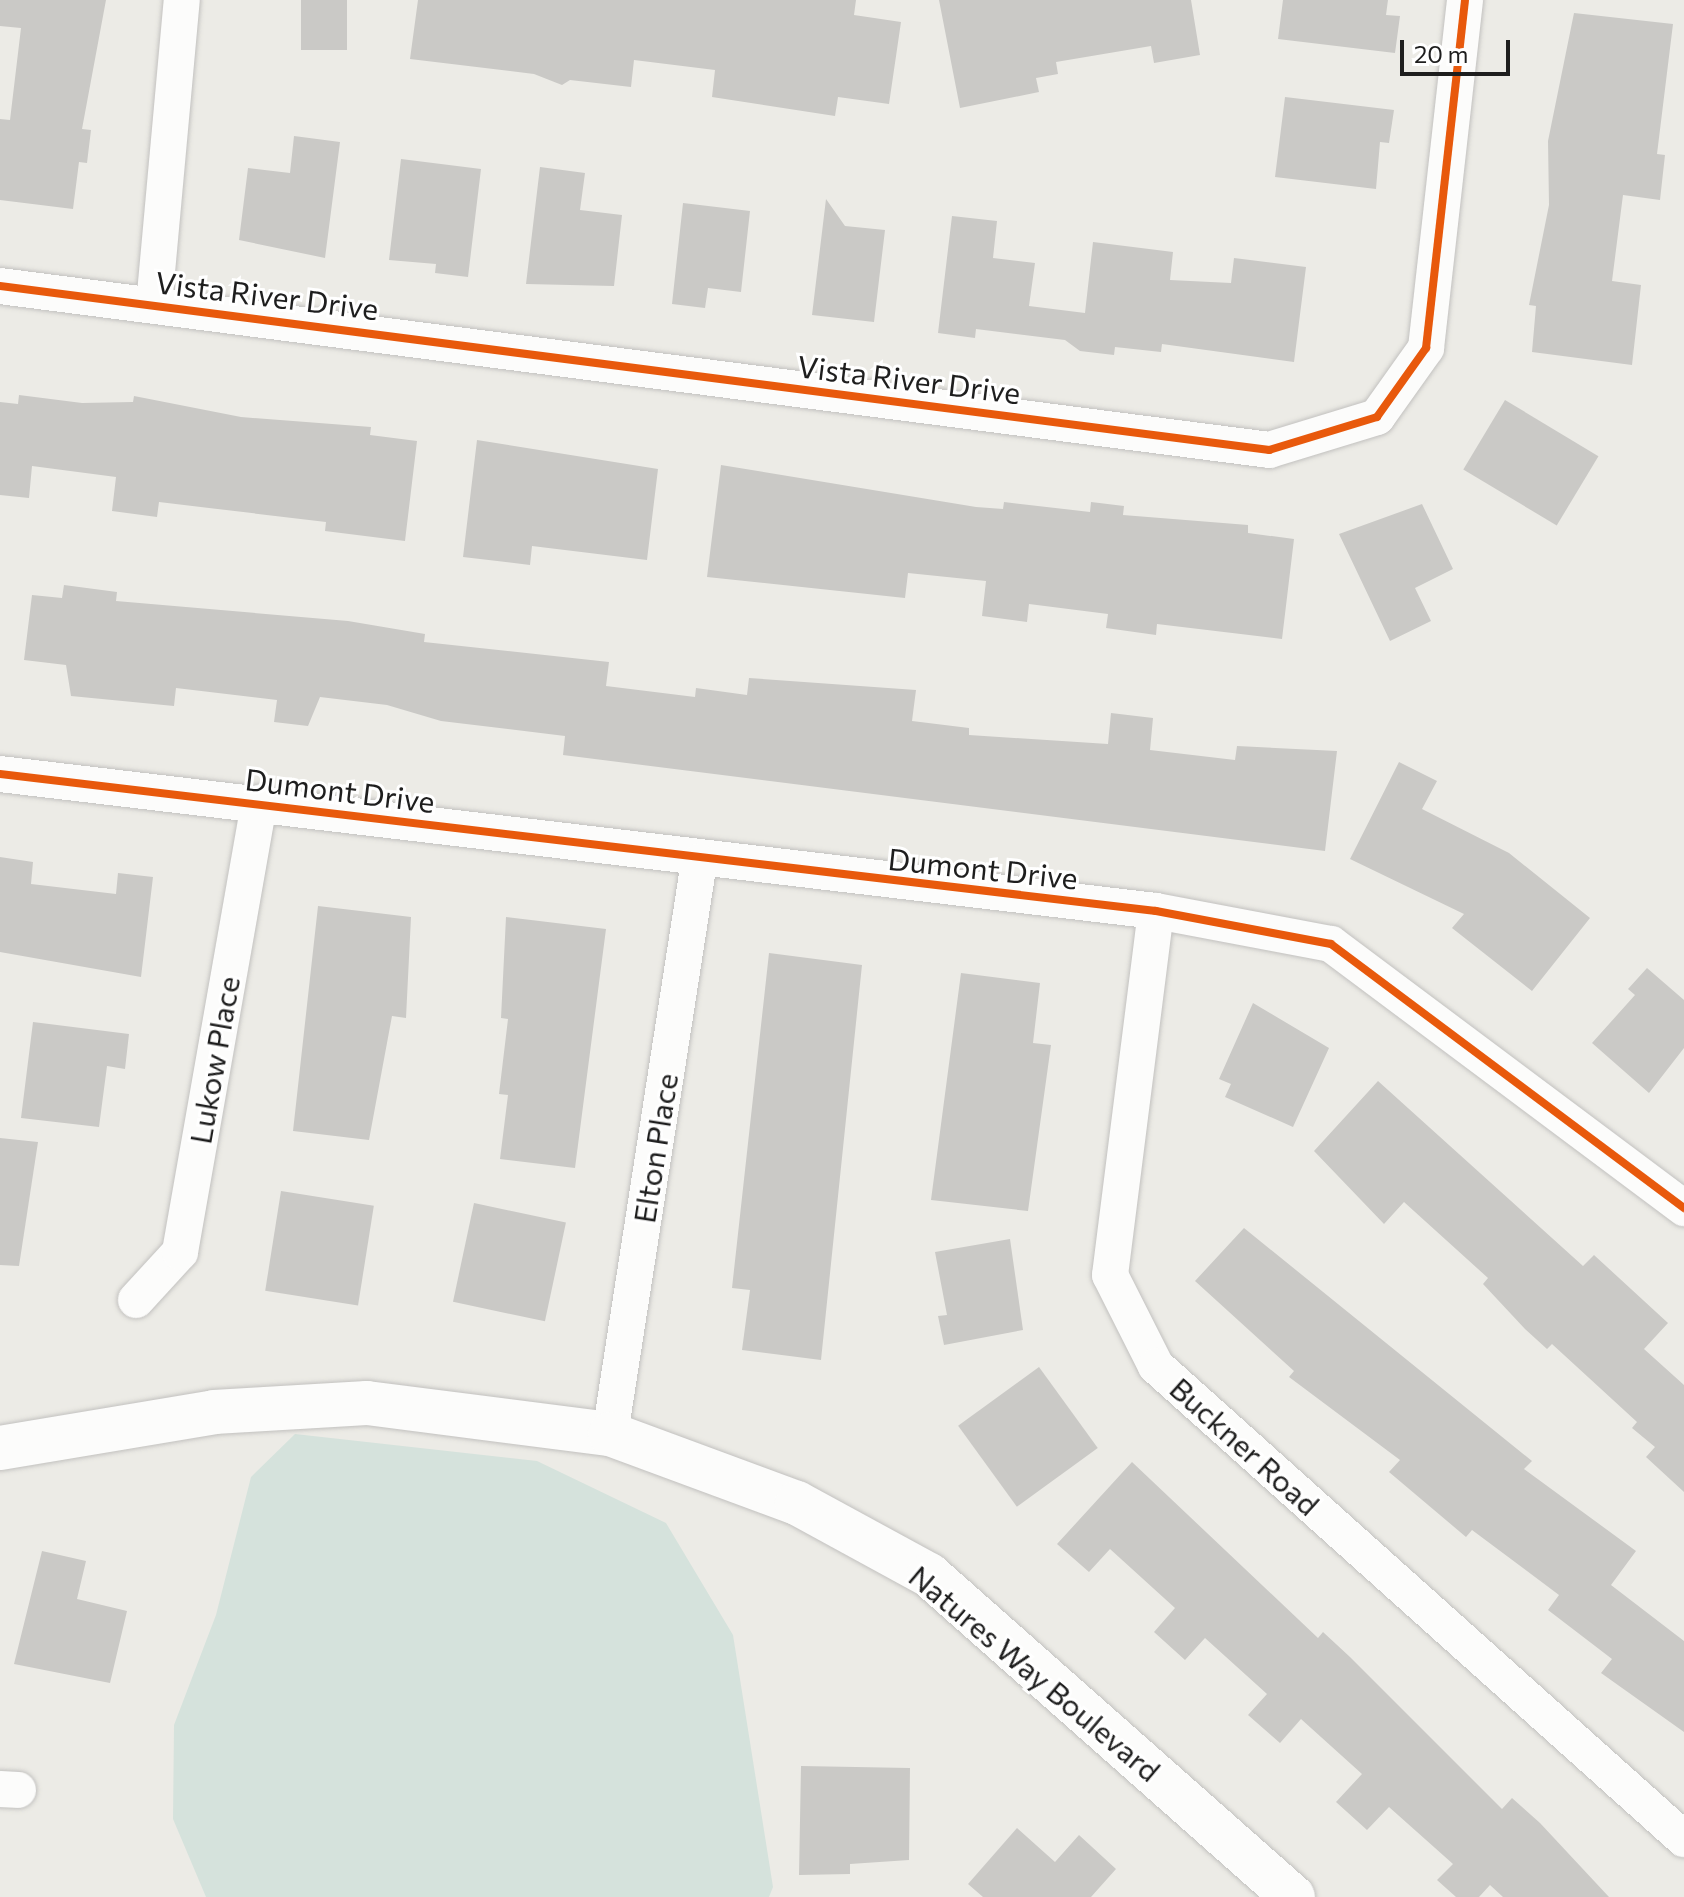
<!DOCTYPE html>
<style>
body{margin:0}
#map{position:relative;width:1684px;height:1897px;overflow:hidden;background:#ecebe6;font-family:Commissioner,sans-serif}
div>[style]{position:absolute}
.wetland>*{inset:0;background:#d5e2dc}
.building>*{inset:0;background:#cac9c6;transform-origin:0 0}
.roads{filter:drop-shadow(0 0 2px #c2c1bf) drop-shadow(0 0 2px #c2c1bf)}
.minor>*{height:36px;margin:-18px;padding:0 18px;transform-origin:18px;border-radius:18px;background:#fcfcfb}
.tertiary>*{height:44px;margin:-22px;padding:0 22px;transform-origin:22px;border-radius:22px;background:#fcfcfb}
.cycleway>*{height:8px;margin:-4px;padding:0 4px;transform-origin:4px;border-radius:4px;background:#e8590c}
span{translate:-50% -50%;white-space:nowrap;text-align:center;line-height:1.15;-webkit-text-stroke:6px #fff;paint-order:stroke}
.street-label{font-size:30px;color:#1e1e1e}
.scale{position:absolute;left:1400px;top:40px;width:110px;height:36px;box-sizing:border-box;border:4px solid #1e1e1e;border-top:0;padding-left:10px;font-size:24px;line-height:28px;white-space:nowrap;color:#1e1e1e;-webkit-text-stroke:6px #fff;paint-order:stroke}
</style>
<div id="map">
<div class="wetland">
<div style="clip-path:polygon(295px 1434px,537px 1461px,666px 1523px,733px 1635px,773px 1887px,769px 1897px,206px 1897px,173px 1819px,174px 1725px,216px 1615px,251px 1477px)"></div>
</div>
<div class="building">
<div style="clip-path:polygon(0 0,106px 0,82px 129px,91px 130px,87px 163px,79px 162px,73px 209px,0 200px,0 119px,10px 120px,21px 28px,0 26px)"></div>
<div style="left:301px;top:0;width:46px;height:50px"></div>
<div style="clip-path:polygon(418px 0,856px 0,854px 15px,901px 22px,889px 104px,838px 97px,835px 116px,712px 97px,715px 70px,634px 60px,631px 87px,570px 80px,562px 85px,534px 74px,410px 59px)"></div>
<div style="clip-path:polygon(939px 0,1191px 0,1200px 55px,1154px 63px,1151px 46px,1056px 62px,1058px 74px,1036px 78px,1039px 92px,960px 108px)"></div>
<div style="clip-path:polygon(1283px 0,1388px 0,1386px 15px,1400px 16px,1395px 53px,1278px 39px)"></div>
<div style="clip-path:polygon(1574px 13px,1673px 24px,1657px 154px,1665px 155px,1660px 200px,1623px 195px,1612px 281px,1641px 285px,1632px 365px,1532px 352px,1536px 306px,1529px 305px,1549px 205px,1548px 141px)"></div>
<div style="clip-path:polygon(1285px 97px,1394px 110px,1389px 143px,1380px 142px,1376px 189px,1275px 177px)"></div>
<div style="clip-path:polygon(294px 136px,340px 142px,325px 258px,239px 240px,248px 168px,290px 173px)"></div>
<div style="clip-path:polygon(401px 159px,481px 169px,468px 277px,435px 273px,436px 264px,389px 260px)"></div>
<div style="clip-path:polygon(540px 167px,585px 173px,580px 210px,622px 215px,614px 286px,526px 284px)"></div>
<div style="clip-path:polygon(826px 199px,845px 226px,885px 230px,874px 322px,812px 315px)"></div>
<div style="clip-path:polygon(683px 203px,750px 211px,741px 292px,708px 288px,705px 308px,672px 304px)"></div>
<div style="clip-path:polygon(952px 216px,997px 221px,993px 258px,1035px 263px,1029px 306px,1085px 313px,1093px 242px,1173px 252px,1170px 280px,1231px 283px,1234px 258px,1306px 267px,1294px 362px,1162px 344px,1161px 352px,1115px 347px,1114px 355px,1080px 351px,1065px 340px,976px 329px,975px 338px,938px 333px)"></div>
<div style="clip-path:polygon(19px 395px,82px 403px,133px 402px,134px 396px,241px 417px,371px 427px,370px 435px,417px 441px,405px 541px,325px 531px,326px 522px,159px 502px,157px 517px,112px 511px,116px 477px,32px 466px,29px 498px,0 495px,0 402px,18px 404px)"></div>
<div style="left:1505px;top:400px;width:109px;height:81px;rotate:31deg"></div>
<div style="clip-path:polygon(477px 440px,658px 469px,647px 560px,532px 546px,530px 565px,463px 557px)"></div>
<div style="clip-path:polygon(721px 465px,976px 507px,1003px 509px,1004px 502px,1090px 512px,1091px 502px,1124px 506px,1123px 515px,1248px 525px,1248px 533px,1294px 539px,1282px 639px,1157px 624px,1156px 635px,1106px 628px,1108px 614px,1029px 604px,1027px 622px,982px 616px,986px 581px,908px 573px,905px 598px,707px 577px)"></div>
<div style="clip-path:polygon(1422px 504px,1453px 569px,1415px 588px,1431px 621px,1390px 641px,1339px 534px)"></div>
<div style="clip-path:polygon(64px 585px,117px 592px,116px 601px,348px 621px,425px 634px,424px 642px,609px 662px,606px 686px,695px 697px,696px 688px,747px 695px,749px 678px,916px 690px,912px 721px,969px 728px,969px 735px,1108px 744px,1111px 713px,1153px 718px,1150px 750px,1235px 760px,1237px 746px,1337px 751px,1325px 851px,563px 755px,565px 736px,441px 721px,387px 705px,320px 697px,308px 726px,274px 722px,277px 700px,176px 688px,174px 706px,71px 696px,66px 665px,24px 660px,32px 595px,62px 598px)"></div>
<div style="clip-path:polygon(1399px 762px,1437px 781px,1422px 809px,1509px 853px,1590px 918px,1532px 991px,1452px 928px,1464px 914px,1350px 859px)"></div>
<div style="clip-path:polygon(0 857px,33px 862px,31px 884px,116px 894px,118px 873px,153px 877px,141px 977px,0 952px)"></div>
<div style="clip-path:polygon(318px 906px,411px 917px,406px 1018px,392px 1016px,369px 1140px,293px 1131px)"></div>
<div style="clip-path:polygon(506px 917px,606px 929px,575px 1168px,500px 1159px,508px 1095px,499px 1094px,508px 1019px,501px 1018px)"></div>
<div style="clip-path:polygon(769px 953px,862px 965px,821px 1360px,742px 1350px,750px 1290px,732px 1288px)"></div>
<div style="clip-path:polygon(1647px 968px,1684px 1000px,1684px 1048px,1649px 1093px,1592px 1043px,1635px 995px,1628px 989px)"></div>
<div style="clip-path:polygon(961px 973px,1040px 983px,1033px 1043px,1051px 1045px,1028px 1211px,931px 1200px)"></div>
<div style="clip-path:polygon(1253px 1003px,1329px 1048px,1293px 1127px,1225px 1097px,1231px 1084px,1219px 1079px)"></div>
<div style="clip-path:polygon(33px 1022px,129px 1034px,125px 1069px,107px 1066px,99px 1127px,21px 1118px)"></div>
<div style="clip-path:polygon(1378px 1081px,1583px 1266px,1594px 1255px,1668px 1323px,1644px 1349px,1684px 1385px,1684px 1492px,1646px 1457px,1655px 1447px,1632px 1428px,1637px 1422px,1552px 1344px,1547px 1349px,1525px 1329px,1483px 1284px,1488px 1278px,1404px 1202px,1384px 1224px,1314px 1151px)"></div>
<div style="clip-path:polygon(0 1138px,38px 1142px,19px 1266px,0 1265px)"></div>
<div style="left:281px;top:1191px;width:94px;height:101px;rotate:9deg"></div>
<div style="left:474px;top:1203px;width:94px;height:101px;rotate:12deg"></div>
<div style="clip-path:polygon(1244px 1228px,1532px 1461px,1524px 1469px,1636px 1551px,1611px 1585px,1684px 1641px,1684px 1732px,1601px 1673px,1612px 1659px,1548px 1610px,1559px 1595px,1472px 1530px,1466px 1537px,1389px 1472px,1400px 1460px,1289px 1377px,1294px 1371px,1195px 1281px)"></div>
<div style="clip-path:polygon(1010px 1239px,1023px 1330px,944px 1345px,938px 1316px,947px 1315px,935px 1252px)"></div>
<div style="left:1039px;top:1367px;width:100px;height:100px;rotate:54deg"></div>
<div style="clip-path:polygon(1132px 1462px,1318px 1638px,1323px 1632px,1350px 1657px,1502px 1809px,1512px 1798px,1540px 1823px,1609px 1897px,1503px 1897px,1490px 1885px,1479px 1897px,1456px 1897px,1437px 1880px,1453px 1864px,1389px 1807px,1367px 1830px,1336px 1802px,1362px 1774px,1301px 1719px,1280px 1743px,1248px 1715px,1267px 1694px,1205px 1638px,1185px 1660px,1154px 1632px,1175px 1608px,1110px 1549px,1089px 1572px,1057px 1544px)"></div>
<div style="clip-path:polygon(42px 1551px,86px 1561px,77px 1599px,127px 1611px,110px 1683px,14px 1664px)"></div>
<div style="clip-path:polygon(801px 1766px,910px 1768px,909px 1860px,850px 1864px,850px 1874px,799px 1875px)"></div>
<div style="clip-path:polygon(1017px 1828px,1055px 1862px,1079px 1835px,1116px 1869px,1091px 1897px,983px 1897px,968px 1884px)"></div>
</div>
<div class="roads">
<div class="minor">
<div style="left:0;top:286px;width:1280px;rotate:7.36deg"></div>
<div style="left:1269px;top:450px;width:113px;rotate:-17deg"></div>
<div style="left:1377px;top:417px;width:85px;rotate:-54.6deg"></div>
<div style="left:1426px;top:348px;width:350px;rotate:-83.6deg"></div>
<div style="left:154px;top:305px;width:306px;rotate:-84.8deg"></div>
<div style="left:0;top:774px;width:1164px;rotate:6.76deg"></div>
<div style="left:1156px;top:911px;width:178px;rotate:10.7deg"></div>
<div style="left:1331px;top:944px;width:441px;rotate:36.8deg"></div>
<div style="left:1156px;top:911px;width:367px;rotate:97.2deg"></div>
<div style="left:1110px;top:1275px;width:102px;rotate:63.2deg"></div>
<div style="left:1156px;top:1366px;width:709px;rotate:41.86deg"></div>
<div style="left:136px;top:1300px;width:65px;rotate:-47.5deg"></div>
<div style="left:180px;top:1252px;width:456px;rotate:-80deg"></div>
<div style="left:610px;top:1434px;width:579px;rotate:-81.16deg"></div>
<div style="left:0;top:1789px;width:18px;rotate:3deg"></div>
</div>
<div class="tertiary">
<div style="left:0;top:1448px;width:217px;rotate:-9.5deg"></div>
<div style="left:214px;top:1412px;width:153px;rotate:-3.4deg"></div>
<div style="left:367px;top:1403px;width:245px;rotate:7.3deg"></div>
<div style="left:610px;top:1434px;width:199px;rotate:20.3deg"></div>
<div style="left:797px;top:1503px;width:150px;rotate:28.6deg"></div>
<div style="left:929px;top:1575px;width:486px;rotate:41.5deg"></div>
</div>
</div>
<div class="cycleway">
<div style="left:0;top:286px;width:1280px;rotate:7.36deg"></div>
<div style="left:1269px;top:450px;width:113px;rotate:-17deg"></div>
<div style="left:1377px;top:417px;width:85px;rotate:-54.6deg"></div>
<div style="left:1426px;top:348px;width:350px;rotate:-83.6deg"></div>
<div style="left:0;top:774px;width:1164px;rotate:6.76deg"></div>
<div style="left:1156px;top:911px;width:178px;rotate:10.7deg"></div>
<div style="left:1331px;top:944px;width:441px;rotate:36.8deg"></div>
</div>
<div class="street-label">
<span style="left:267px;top:295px;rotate:7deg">Vista River Drive</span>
<span style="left:909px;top:379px;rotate:7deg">Vista River Drive</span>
<span style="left:340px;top:790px;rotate:7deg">Dumont Drive</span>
<span style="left:983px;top:868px;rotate:6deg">Dumont Drive</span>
<span style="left:214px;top:1060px;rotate:-80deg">Lukow Place</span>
<span style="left:655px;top:1148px;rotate:-81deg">Elton Place</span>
<span style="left:1245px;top:1446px;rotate:42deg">Buckner Road</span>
<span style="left:1035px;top:1673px;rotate:40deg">Natures Way Boulevard</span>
</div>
<div class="scale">20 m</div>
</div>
